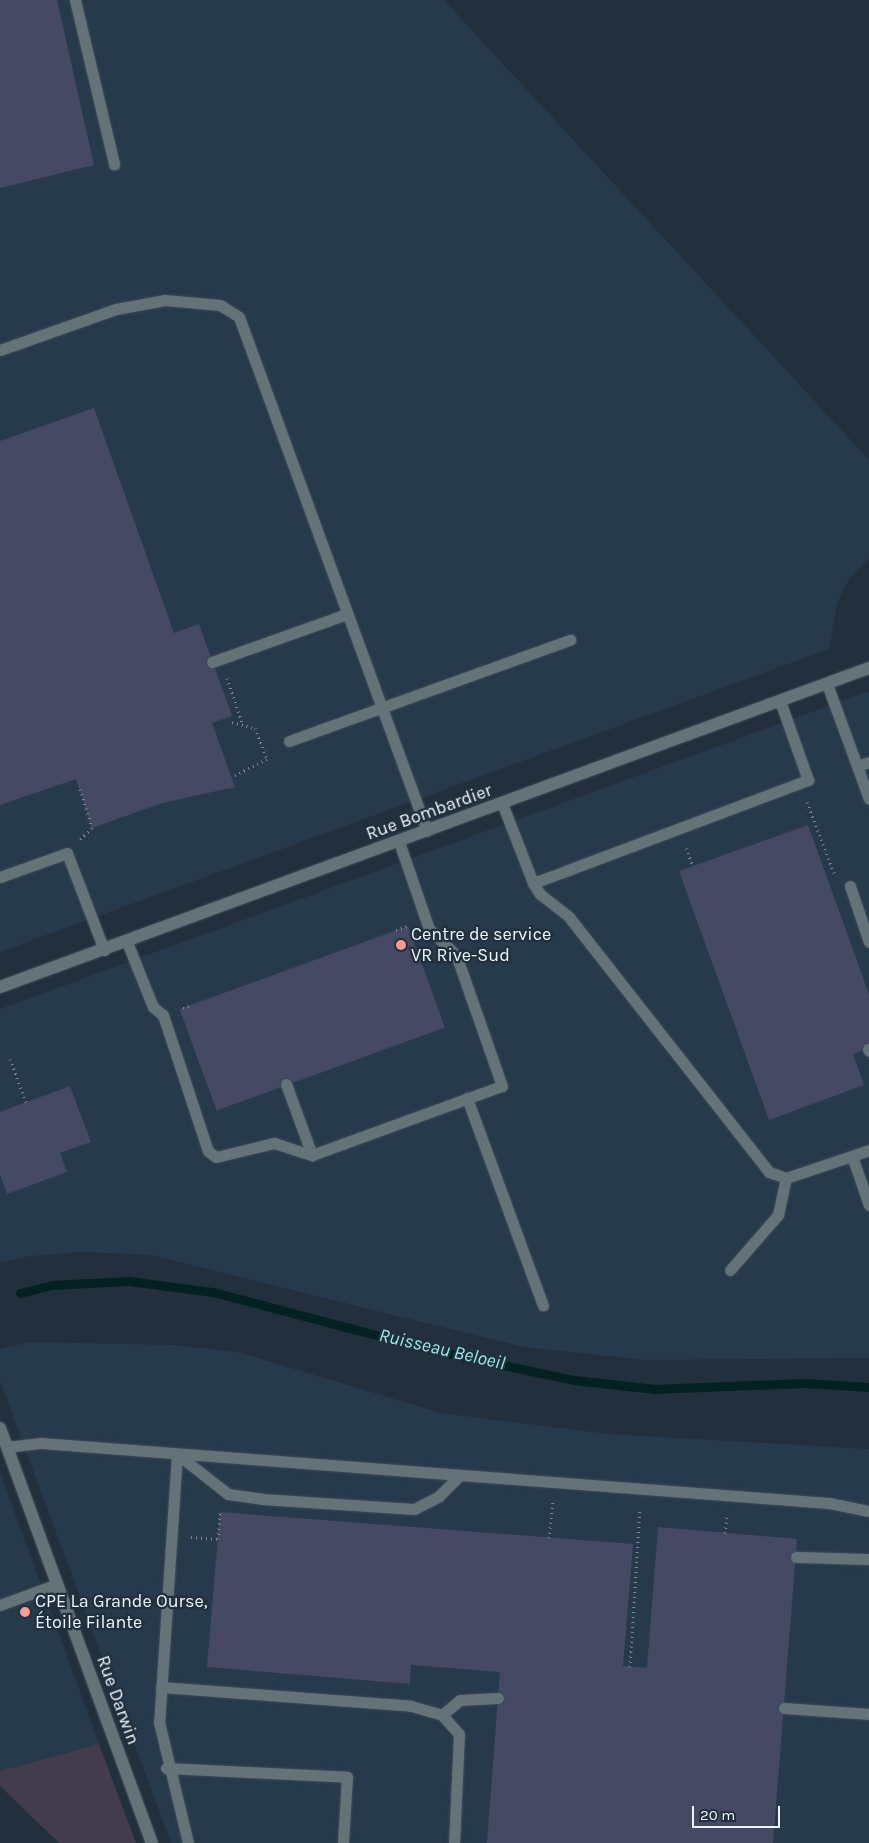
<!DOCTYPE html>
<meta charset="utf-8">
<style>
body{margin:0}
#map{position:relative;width:869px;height:1843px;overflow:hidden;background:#222f3d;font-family:Karla,sans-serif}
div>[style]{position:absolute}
.built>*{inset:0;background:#273a4c}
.green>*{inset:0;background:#433c4c}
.stream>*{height:9px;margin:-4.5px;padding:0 4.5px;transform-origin:4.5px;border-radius:4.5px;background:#032121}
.building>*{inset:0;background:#454964;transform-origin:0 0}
.path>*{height:3px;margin-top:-1.5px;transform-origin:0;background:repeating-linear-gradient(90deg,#7d8894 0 1px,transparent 0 5px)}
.roads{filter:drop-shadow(0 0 1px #3e4b58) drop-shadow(0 0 1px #3e4b58)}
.service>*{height:11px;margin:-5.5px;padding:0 5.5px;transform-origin:5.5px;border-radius:5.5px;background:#637378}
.minor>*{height:12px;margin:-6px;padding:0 6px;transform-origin:6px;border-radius:6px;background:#637378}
.dots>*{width:14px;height:14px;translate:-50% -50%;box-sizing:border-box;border:2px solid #222f3d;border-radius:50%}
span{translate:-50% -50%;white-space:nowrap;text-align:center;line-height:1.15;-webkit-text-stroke:4.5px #222f3d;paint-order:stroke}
.street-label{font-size:18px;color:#edf6ff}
.poi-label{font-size:18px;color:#edf6ff}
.left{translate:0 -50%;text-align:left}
.water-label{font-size:19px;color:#9ce8e6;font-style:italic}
.scale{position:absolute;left:692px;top:1806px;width:88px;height:22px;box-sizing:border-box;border:2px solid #edf6ff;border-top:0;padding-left:6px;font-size:15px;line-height:18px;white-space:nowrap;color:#edf6ff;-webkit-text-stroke:4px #222f3d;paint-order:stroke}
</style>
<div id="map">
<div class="built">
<div style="clip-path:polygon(0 0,444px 0,869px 460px,869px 559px,849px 579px,837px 604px,829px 649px,0 952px)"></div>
<div style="clip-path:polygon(869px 691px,869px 1358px,646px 1360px,523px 1347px,151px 1255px,84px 1252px,30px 1256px,0 1263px,0 1009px)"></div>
<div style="clip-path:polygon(30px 1342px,173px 1345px,238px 1352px,441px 1413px,609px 1434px,869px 1449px,869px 1843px,171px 1843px,0 1381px,0 1349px)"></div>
<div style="clip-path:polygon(0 1472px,99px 1744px,0 1771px)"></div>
</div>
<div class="green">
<div style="clip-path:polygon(99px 1744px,136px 1843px,59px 1843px,0 1786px,0 1771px)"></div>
</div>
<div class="stream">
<div style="left:20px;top:1293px;width:32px;rotate:-14deg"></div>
<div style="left:51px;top:1285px;width:78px;rotate:-2.9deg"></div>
<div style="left:129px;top:1281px;width:85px;rotate:7.5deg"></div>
<div style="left:213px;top:1292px;width:232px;rotate:14.8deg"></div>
<div style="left:437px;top:1351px;width:140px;rotate:12deg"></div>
<div style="left:574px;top:1380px;width:81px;rotate:6.4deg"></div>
<div style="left:654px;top:1389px;width:151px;rotate:-2.3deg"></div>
<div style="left:805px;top:1383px;width:64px;rotate:3.6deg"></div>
</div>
<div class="building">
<div style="clip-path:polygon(0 0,57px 0,94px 165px,0 188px)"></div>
<div style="clip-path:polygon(94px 408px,174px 633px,199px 624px,232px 716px,212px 723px,235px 787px,162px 803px,92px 828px,76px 779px,0 805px,0 441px)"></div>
<div style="clip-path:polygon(808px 825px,869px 994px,869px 1048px,853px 1054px,864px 1085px,769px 1120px,679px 871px)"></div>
<div style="left:408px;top:926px;width:108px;height:243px;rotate:70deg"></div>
<div style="clip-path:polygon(70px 1086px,91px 1142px,60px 1153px,67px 1172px,7px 1194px,0 1174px,0 1112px)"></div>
<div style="clip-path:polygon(220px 1512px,633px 1544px,623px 1666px,647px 1668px,658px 1527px,797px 1539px,773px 1843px,487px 1843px,500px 1672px,411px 1665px,410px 1684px,207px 1667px)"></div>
</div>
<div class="path">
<div style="left:227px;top:678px;width:50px;rotate:71.2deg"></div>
<div style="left:232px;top:722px;width:24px;rotate:15deg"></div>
<div style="left:255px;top:728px;width:33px;rotate:69deg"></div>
<div style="left:267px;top:759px;width:39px;rotate:153deg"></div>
<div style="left:80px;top:789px;width:41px;rotate:72.9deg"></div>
<div style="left:92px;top:828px;width:16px;rotate:137deg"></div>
<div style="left:807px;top:802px;width:76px;rotate:69.2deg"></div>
<div style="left:686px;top:848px;width:19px;rotate:69deg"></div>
<div style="left:396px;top:930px;width:12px;rotate:-20deg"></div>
<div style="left:183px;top:1008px;width:9px;rotate:-18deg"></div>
<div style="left:10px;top:1059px;width:46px;rotate:69.6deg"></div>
<div style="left:725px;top:1533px;width:17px;rotate:-83deg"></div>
<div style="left:191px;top:1537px;width:27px;rotate:4deg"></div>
<div style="left:218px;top:1539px;width:27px;rotate:-86deg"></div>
<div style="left:549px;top:1538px;width:37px;rotate:-84deg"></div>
<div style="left:630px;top:1667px;width:157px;rotate:-86.4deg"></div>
</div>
<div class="roads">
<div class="service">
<div style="left:75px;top:0;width:169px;rotate:76.6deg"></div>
<div style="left:0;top:350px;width:123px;rotate:-19.5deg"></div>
<div style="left:116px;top:309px;width:50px;rotate:-10.4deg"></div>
<div style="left:165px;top:300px;width:55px;rotate:5.2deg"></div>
<div style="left:220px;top:305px;width:22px;rotate:32deg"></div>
<div style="left:239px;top:317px;width:547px;rotate:69.91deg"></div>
<div style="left:212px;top:662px;width:143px;rotate:-19.6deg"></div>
<div style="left:827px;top:684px;width:87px;rotate:69.9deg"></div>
<div style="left:857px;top:766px;width:13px;rotate:-18deg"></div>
<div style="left:289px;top:741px;width:299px;rotate:-19.8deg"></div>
<div style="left:857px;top:766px;width:35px;rotate:70deg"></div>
<div style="left:502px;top:803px;width:86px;rotate:68.8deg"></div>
<div style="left:533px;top:883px;width:32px;rotate:-20deg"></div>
<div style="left:563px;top:872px;width:262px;rotate:-20.6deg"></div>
<div style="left:808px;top:780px;width:84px;rotate:-109.5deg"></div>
<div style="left:0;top:877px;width:71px;rotate:-19.7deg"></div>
<div style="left:67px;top:853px;width:104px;rotate:69.1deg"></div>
<div style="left:533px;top:883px;width:13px;rotate:58deg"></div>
<div style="left:540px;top:894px;width:37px;rotate:38deg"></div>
<div style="left:569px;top:917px;width:324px;rotate:51.9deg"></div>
<div style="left:769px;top:1172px;width:18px;rotate:19deg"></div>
<div style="left:786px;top:1178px;width:88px;rotate:-18.6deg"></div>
<div style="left:850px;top:886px;width:59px;rotate:71.3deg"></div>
<div style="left:127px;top:942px;width:70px;rotate:68.2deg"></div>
<div style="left:153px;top:1007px;width:13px;rotate:39deg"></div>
<div style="left:163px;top:1015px;width:143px;rotate:71.7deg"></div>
<div style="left:208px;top:1151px;width:10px;rotate:37deg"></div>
<div style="left:216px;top:1157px;width:60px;rotate:-13.6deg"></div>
<div style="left:274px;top:1143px;width:40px;rotate:18deg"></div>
<div style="left:868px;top:1049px;width:2px;rotate:63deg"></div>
<div style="left:286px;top:1084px;width:76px;rotate:69.9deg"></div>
<div style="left:312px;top:1155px;width:202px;rotate:-20deg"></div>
<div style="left:502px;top:1086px;width:139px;rotate:-109.3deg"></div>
<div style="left:456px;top:955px;width:37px;rotate:-136deg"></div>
<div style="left:429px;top:929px;width:92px;rotate:-109deg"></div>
<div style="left:467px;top:1098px;width:221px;rotate:69.9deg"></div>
<div style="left:852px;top:1156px;width:52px;rotate:70.9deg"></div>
<div style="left:730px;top:1270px;width:73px;rotate:-48.9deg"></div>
<div style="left:778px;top:1215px;width:38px;rotate:-78deg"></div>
<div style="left:7px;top:1447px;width:34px;rotate:-7deg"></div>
<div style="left:41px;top:1443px;width:790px;rotate:4.35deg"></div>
<div style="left:829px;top:1503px;width:41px;rotate:11.3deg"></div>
<div style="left:177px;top:1454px;width:269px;rotate:93.8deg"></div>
<div style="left:159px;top:1722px;width:124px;rotate:76.5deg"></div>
<div style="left:177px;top:1454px;width:65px;rotate:38.1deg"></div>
<div style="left:228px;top:1494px;width:34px;rotate:8deg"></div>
<div style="left:262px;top:1499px;width:152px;rotate:3.8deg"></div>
<div style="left:414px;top:1509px;width:28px;rotate:-27deg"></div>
<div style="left:439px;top:1496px;width:30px;rotate:-45deg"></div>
<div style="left:796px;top:1557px;width:73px;rotate:1.6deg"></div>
<div style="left:0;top:1605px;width:61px;rotate:-20.2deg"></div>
<div style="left:161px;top:1687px;width:251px;rotate:4.3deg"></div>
<div style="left:411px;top:1706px;width:32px;rotate:16deg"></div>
<div style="left:442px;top:1715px;width:25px;rotate:48deg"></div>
<div style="left:459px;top:1734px;width:109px;rotate:92.6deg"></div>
<div style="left:784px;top:1708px;width:85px;rotate:4deg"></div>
<div style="left:442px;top:1715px;width:23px;rotate:-40deg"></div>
<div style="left:460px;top:1700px;width:38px;rotate:-3deg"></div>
<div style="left:166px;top:1768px;width:181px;rotate:2.8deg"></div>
<div style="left:347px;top:1777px;width:66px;rotate:93.5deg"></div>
</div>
<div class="minor">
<div style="left:0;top:987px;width:926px;rotate:-20.16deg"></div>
<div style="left:0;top:1428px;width:442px;rotate:69.9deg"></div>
</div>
</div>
<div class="dots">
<div style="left:401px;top:945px;background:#f59c94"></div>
<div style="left:25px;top:1612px;background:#f59c94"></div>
</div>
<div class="street-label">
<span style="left:429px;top:812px;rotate:-20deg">Rue Bombardier</span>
<span style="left:118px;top:1700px;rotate:70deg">Rue Darwin</span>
</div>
<div class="poi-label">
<span class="left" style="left:411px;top:945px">Centre de service<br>VR Rive-Sud</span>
<span class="left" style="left:35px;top:1612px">CPE La Grande Ourse,<br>Étoile Filante</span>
</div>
<div class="water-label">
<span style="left:442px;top:1350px;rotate:13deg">Ruisseau Beloeil</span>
</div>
<div class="scale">20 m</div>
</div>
